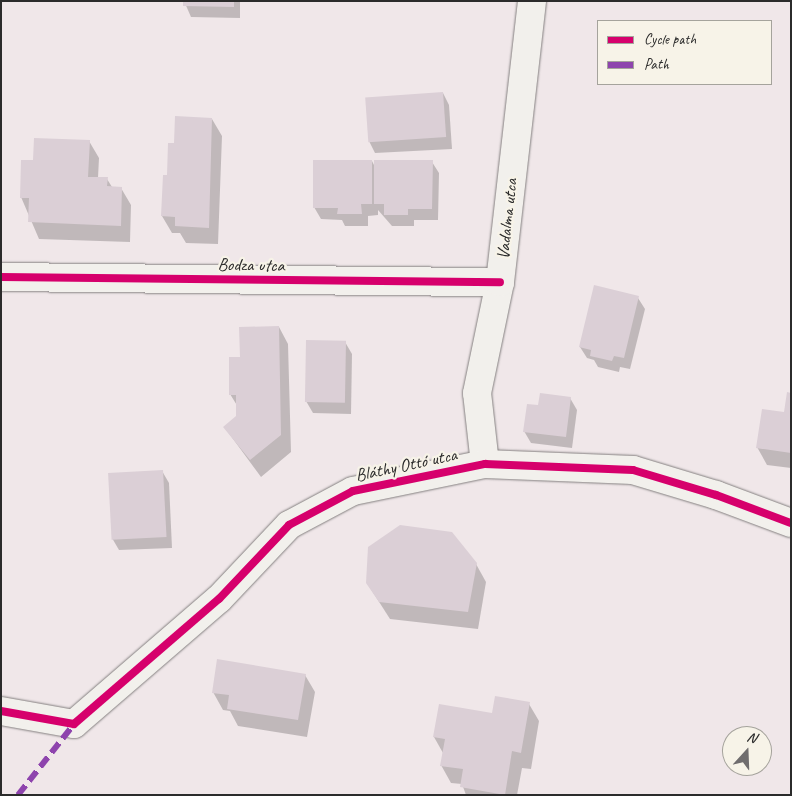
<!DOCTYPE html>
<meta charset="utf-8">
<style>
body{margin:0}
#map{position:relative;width:792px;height:796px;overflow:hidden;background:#f0e7e9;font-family:Caveat,sans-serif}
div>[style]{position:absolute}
.shadow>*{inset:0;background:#0003}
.building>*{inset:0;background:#dbcfd6;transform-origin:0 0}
.roads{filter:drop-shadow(0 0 1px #848080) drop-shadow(0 0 1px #848080)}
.minor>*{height:28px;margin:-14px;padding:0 14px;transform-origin:14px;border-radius:14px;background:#f2f0ec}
.quiet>*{height:6px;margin-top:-3px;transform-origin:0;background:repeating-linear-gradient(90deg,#8e44ad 0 12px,transparent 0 18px)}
.cycleway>*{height:8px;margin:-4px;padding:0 4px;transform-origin:4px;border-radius:4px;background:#d6006c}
span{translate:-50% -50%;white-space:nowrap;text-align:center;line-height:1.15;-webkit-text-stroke:4.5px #f7f3e8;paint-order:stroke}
.street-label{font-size:18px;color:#2b2b2b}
.frame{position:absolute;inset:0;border:2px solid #2b2b2b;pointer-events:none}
.legend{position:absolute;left:597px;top:20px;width:175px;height:65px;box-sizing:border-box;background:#f7f3e8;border:1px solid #a5a39c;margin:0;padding:6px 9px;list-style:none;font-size:15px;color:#2b2b2b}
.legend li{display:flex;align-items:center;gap:10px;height:25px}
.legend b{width:25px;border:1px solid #a5a39c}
.north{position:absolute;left:722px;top:726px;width:50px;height:50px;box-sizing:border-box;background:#f7f3e8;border:1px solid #a5a39c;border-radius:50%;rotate:20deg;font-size:14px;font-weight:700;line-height:20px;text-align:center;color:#2b2b2b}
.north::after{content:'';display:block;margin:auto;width:18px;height:22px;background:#706d6e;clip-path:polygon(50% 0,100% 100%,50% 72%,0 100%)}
</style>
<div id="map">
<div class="shadow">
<div style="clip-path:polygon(184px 1px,240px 1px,240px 18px,191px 17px)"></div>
<div style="clip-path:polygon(443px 93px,449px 105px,452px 149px,375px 153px,369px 141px)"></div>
<div style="clip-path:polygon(212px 119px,222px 136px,218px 244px,186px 243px,180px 233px,172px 233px,162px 216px,168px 177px,175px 144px)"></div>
<div style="clip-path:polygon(89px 141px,99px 158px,98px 178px,107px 179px,112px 187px,121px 188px,131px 205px,130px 242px,39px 239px,21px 197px,34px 162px)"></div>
<div style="clip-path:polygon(372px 161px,375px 167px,432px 162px,439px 173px,438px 220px,414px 220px,414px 226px,392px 226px,378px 210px,378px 215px,368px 216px,368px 226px,345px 226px,342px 220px,321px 219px,314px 207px)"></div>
<div style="clip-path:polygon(638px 298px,645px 309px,630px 369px,620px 367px,619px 372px,598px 367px,594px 360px,587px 358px,580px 347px)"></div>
<div style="clip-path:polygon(279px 327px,288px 344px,291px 452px,261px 477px,225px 428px,238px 417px,238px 407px,230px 394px,241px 358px)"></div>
<div style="clip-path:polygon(345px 342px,352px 354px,351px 414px,313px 413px,306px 401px)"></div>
<div style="clip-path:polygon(791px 394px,791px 468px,767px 465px,757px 447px,785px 414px)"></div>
<div style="clip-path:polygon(570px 398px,577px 410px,572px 448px,531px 443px,524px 431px,539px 407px)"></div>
<div style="clip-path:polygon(162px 471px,169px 483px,172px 548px,119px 550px,112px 538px)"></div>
<div style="clip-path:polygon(476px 564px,486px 582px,478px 629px,390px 619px,367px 583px)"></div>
<div style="clip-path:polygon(305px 675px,315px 692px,307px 737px,238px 726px,230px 711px,223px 710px,213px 692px)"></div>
<div style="clip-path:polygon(529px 704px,539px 721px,531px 769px,522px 768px,517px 795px,466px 795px,462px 784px,451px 783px,441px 765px,443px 753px,434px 737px)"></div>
</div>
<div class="building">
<div style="clip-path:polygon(183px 1px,234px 1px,234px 7px,183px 6px)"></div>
<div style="left:443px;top:92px;width:45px;height:78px;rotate:86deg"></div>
<div style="clip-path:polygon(175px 116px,212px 118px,209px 228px,175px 226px,175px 217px,161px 216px,163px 175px,167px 175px,168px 143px,174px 143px)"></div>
<div style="clip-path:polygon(34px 138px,90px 140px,88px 177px,108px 177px,107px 186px,122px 187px,121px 226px,28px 222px,29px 198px,20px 198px,21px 160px,33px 160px)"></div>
<div style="clip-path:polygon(313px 160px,372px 160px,372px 204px,361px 204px,362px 214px,337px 214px,338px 208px,313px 208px)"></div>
<div style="clip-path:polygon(374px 160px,433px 160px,432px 209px,408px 209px,408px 215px,384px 215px,384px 204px,374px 204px)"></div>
<div style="clip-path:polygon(594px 285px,639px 296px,624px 358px,614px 356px,612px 361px,590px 356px,591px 350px,579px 347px)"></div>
<div style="clip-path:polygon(279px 326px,281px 435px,250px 460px,223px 427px,236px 416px,236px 395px,229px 395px,229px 357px,240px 357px,239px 327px)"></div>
<div style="left:306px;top:340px;width:40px;height:62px;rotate:1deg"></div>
<div style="clip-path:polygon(787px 392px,791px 393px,791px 453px,756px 448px,762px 409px,784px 412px)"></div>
<div style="clip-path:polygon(540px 393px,571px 397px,566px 437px,523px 432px,527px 404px,538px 405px)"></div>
<div style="left:163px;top:470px;width:67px;height:55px;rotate:87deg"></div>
<div style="clip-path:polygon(400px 525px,452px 532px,477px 563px,468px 612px,379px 602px,366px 583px,368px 547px)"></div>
<div style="clip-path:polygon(217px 659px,306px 674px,298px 720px,227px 709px,229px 695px,212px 693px)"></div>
<div style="clip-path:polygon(495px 696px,530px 702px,521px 753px,512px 751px,505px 795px,460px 787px,463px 769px,440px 766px,445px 739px,433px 737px,439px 704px,492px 713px)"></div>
</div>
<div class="roads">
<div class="minor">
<div style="left:1px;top:277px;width:499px;rotate:0.6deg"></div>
<div style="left:485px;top:464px;width:71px;rotate:-96.4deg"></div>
<div style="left:477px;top:393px;width:113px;rotate:-78.3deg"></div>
<div style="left:500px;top:282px;width:283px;rotate:-83.5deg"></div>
<div style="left:1px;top:711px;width:74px;rotate:10.1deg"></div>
<div style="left:74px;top:724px;width:191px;rotate:-40.8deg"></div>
<div style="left:219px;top:599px;width:102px;rotate:-46.6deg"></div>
<div style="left:289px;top:525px;width:72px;rotate:-28deg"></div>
<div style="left:353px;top:491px;width:135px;rotate:-11.6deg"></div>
<div style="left:485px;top:464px;width:148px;rotate:2.3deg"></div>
<div style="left:633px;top:470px;width:87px;rotate:16.8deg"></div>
<div style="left:716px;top:495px;width:80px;rotate:20.5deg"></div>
</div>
</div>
<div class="quiet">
<div style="left:18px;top:795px;width:90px;rotate:-51.7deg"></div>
</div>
<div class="cycleway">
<div style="left:1px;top:277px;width:499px;rotate:0.6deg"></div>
<div style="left:1px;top:711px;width:74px;rotate:10.1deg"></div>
<div style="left:74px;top:724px;width:191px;rotate:-40.8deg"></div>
<div style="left:219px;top:599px;width:102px;rotate:-46.6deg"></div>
<div style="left:289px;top:525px;width:72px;rotate:-28deg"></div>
<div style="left:353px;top:491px;width:135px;rotate:-11.6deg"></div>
<div style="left:485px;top:464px;width:148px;rotate:2.3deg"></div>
<div style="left:633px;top:470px;width:87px;rotate:16.8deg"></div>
<div style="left:716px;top:495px;width:80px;rotate:20.5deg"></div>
</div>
<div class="street-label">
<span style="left:507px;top:219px;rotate:-84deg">Vadalma utca</span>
<span style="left:251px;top:265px;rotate:1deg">Bodza utca</span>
<span style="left:406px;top:465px;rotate:-12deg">Bláthy Ottó utca</span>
</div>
<div class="frame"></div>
<ul class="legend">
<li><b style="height:6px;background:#d6006c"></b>Cycle path</li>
<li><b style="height:6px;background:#8e44ad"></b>Path</li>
</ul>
<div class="north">N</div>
</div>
